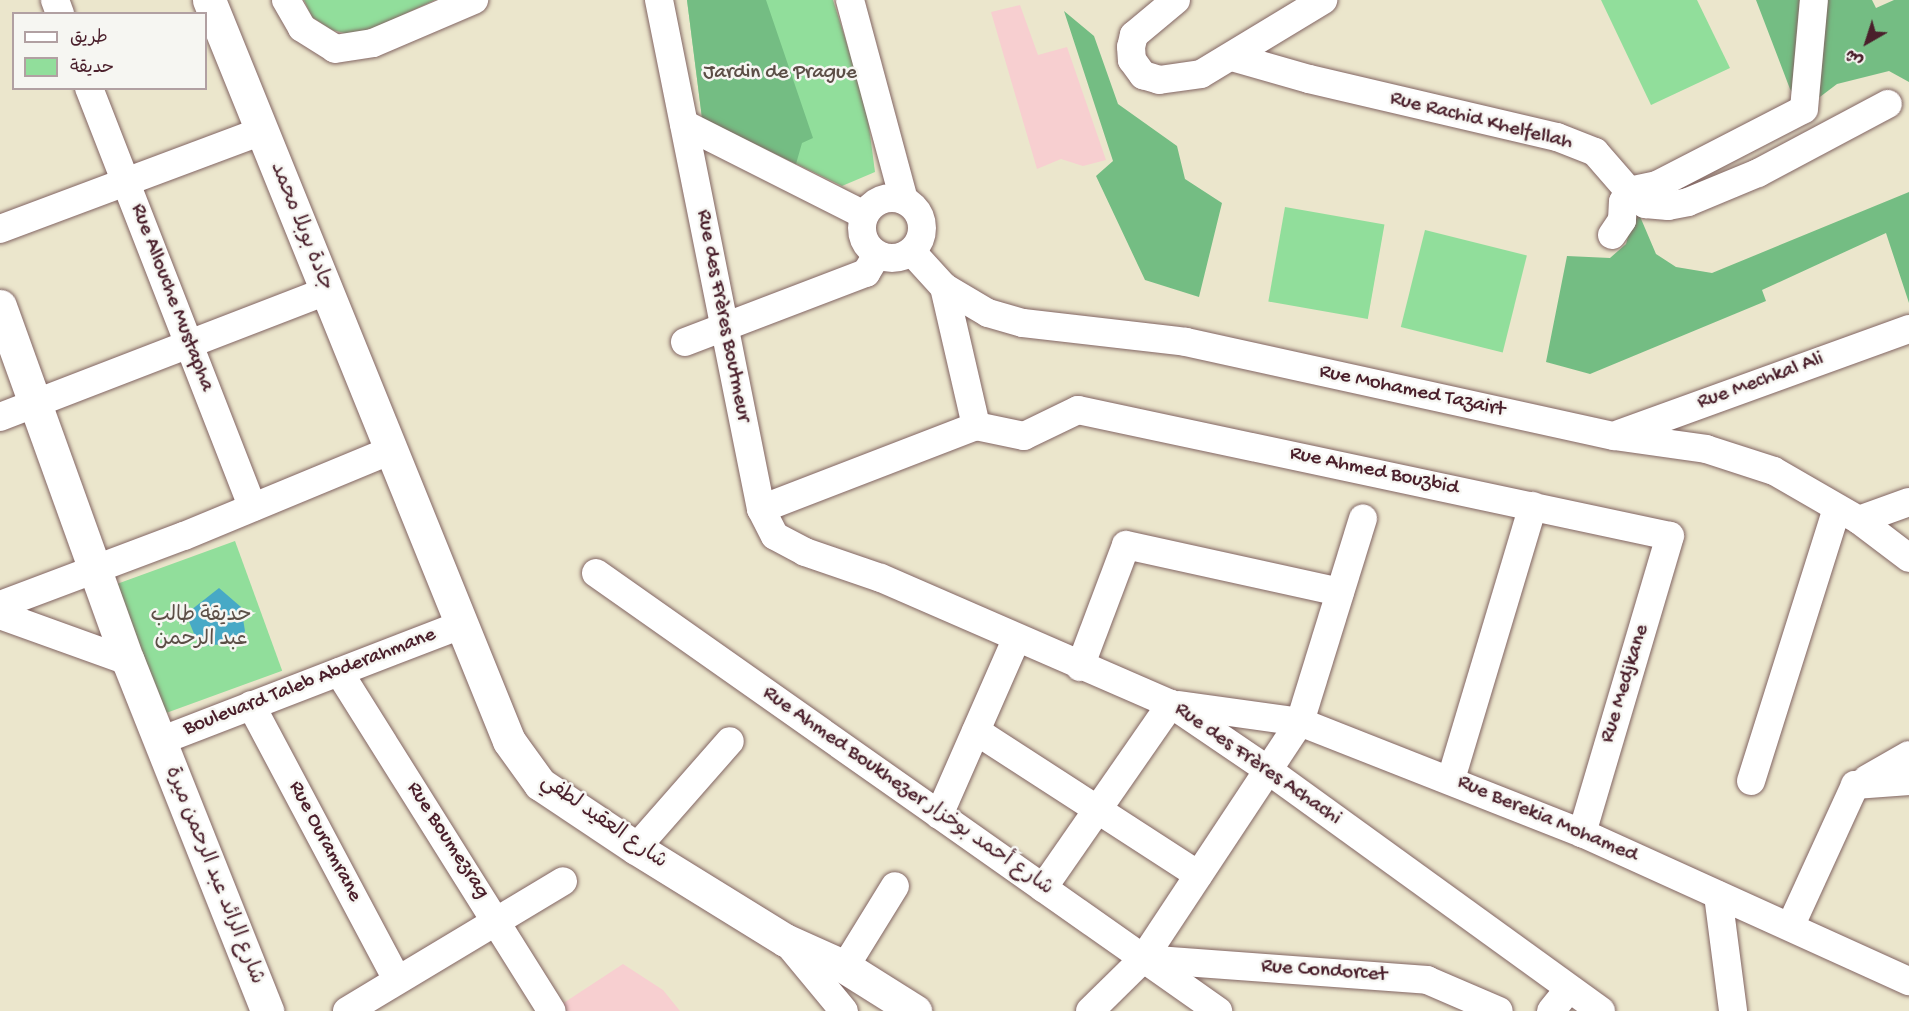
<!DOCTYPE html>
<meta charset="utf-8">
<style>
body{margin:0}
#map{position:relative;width:1909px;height:1011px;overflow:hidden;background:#ebe6cc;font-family:"Gochi Hand","Playpen Sans Arabic",sans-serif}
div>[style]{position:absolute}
.built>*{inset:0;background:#f7cfd0}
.green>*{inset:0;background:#91de9b;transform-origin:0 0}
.forest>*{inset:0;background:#74bd83}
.water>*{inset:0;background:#47a9c6}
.roads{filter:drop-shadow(0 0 2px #826563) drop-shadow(0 0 2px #826563)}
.minor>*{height:28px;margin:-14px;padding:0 14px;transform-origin:14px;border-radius:14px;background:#fff}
.minor>.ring{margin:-14px;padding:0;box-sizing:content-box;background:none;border:28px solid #fff;border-radius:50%}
.major>*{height:33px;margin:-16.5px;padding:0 16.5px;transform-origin:16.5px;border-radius:16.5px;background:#fff}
span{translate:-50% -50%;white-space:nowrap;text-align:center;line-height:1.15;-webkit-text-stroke:5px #f6f6f2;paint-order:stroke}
.park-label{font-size:21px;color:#5c4f47}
.street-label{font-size:21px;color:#4a1f2b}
.legend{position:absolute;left:12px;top:12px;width:195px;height:78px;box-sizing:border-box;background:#f6f6f2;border:2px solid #b1a0a2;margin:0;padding:8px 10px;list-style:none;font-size:18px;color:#4a1f2b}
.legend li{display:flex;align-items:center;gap:12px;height:30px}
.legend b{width:30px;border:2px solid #b1a0a2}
.north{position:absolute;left:1837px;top:12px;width:60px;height:60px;-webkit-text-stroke:4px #f6f6f2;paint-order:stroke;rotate:219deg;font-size:16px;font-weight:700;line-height:24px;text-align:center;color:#4a1f2b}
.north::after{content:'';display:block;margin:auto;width:21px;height:27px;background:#4a1f2b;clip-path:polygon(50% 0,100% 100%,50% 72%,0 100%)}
</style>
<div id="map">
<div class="built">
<div style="clip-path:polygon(1020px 5px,1038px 55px,1067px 47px,1106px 160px,1083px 166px,1061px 159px,1037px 169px,991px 12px)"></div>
<div style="clip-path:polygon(623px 964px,663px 990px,680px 1011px,566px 1011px,562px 1004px)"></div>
</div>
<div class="green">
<div style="clip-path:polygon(304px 0,435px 0,357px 36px,332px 30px,312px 17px)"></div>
<div style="clip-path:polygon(687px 0,833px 0,866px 104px,875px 172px,842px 186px,702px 118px)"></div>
<div style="clip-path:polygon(1601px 0,1697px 0,1730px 68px,1651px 105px)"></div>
<div style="left:1285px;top:207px;width:101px;height:96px;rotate:10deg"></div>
<div style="left:1425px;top:230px;width:105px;height:100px;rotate:14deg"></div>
<div style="left:235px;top:541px;width:138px;height:125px;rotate:70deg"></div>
</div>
<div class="forest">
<div style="clip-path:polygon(687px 0,766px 0,813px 138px,802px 143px,796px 164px,702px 118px)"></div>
<div style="clip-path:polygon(1756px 0,1872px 0,1876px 8px,1894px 0,1909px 0,1909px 82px,1889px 71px,1837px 84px,1804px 109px,1790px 89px)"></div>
<div style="clip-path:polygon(1064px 11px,1094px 36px,1118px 104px,1177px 146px,1185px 179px,1222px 203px,1199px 297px,1145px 280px,1096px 176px,1113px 161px)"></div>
<div style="clip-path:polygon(1909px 192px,1909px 303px,1886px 233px,1762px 290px,1766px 301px,1590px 374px,1546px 362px,1567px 256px,1610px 258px,1626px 244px,1636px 207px,1656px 254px,1676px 267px,1712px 273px)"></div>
</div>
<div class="water">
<div style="clip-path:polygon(219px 588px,241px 607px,245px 631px,239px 643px,199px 646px,186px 614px)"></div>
</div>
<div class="roads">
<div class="minor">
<div style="left:55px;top:0;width:15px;rotate:70deg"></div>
<div style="left:286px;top:0;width:32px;rotate:60deg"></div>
<div style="left:302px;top:28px;width:39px;rotate:32deg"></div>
<div style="left:335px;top:49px;width:38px;rotate:-9deg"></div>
<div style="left:373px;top:43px;width:110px;rotate:-23.1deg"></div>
<div style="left:659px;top:0;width:519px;rotate:78.67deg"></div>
<div style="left:761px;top:509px;width:30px;rotate:63deg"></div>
<div style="left:775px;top:536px;width:34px;rotate:28deg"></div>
<div style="left:805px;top:552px;width:80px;rotate:18.9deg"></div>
<div style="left:881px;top:578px;width:316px;rotate:23.5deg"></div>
<div style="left:1171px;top:704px;width:117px;rotate:34.2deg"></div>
<div style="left:1268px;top:770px;width:411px;rotate:35.9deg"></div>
<div style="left:850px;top:0;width:207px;rotate:74.9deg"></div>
<div style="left:1176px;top:0;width:55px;rotate:140.2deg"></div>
<div style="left:1134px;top:35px;width:12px;rotate:104deg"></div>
<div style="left:1131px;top:47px;width:13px;rotate:86deg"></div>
<div style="left:1132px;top:60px;width:19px;rotate:54deg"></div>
<div style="left:1143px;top:75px;width:17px;rotate:17deg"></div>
<div style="left:1159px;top:80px;width:42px;rotate:-8.1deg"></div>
<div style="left:1201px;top:74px;width:143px;rotate:-31.2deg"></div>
<div style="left:1232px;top:57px;width:80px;rotate:15.9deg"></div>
<div style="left:1309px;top:79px;width:255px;rotate:13.2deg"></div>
<div style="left:1557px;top:137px;width:41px;rotate:21.5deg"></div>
<div style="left:1595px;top:152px;width:52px;rotate:48.9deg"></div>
<div style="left:1629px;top:191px;width:29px;rotate:-12deg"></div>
<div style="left:1657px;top:185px;width:165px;rotate:-27.3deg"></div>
<div style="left:1804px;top:109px;width:109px;rotate:-84.8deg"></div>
<div style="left:89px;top:88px;width:450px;rotate:68.7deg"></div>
<div style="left:684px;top:124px;width:202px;rotate:26.8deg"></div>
<div class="ring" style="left:862px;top:198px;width:32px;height:32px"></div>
<div style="left:0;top:229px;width:280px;rotate:-20.5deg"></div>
<div style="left:1612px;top:235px;width:18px;rotate:-56deg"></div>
<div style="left:1622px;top:220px;width:18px;rotate:-87deg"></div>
<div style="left:1623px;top:202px;width:13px;rotate:-61deg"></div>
<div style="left:1629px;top:191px;width:21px;rotate:39deg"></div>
<div style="left:1645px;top:204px;width:23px;rotate:5deg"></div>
<div style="left:1668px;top:206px;width:20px;rotate:-11deg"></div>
<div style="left:1688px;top:202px;width:76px;rotate:-22.5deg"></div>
<div style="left:1758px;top:173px;width:147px;rotate:-28deg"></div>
<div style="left:912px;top:252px;width:47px;rotate:47.6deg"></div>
<div style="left:944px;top:287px;width:51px;rotate:30.6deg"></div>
<div style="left:988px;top:313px;width:36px;rotate:16deg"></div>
<div style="left:1023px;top:323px;width:164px;rotate:6.6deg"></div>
<div style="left:1186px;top:342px;width:438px;rotate:12.4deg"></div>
<div style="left:1614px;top:436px;width:93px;rotate:8deg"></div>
<div style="left:1706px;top:449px;width:71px;rotate:17.9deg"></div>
<div style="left:1774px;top:471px;width:98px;rotate:30deg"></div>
<div style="left:1859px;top:520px;width:63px;rotate:37.2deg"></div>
<div style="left:944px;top:287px;width:143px;rotate:77deg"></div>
<div style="left:685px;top:342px;width:194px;rotate:-20.9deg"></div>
<div style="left:866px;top:273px;width:21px;rotate:-59deg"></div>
<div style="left:0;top:417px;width:350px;rotate:-21.1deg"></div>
<div style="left:1619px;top:434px;width:308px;rotate:-19.9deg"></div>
<div style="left:761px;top:509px;width:230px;rotate:-21.1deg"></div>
<div style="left:976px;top:426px;width:49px;rotate:11.8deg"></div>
<div style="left:1024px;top:436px;width:60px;rotate:-25.7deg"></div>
<div style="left:1078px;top:410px;width:605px;rotate:12.02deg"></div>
<div style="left:1670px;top:536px;width:310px;rotate:106.5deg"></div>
<div style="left:1859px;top:520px;width:53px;rotate:-19.8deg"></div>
<div style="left:596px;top:573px;width:761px;rotate:35.15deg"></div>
<div style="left:0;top:605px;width:197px;rotate:-20.6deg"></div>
<div style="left:184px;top:536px;width:212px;rotate:-22.5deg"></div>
<div style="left:380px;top:455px;width:12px;rotate:-5deg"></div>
<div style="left:0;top:615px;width:136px;rotate:19.8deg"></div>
<div style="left:1080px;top:667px;width:130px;rotate:-69.3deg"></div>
<div style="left:1126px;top:545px;width:219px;rotate:12.4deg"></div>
<div style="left:339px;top:672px;width:400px;rotate:57.9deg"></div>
<div style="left:251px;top:705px;width:311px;rotate:62deg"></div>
<div style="left:1179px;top:705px;width:122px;rotate:8deg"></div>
<div style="left:1300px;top:722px;width:303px;rotate:21.5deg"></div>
<div style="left:1582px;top:833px;width:359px;rotate:24.4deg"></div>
<div style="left:976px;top:731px;width:265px;rotate:32.9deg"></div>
<div style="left:160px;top:741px;width:322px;rotate:-21.1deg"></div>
<div style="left:1451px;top:779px;width:285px;rotate:-73.3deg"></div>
<div style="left:1867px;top:779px;width:48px;rotate:-29.7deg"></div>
<div style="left:1751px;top:781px;width:286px;rotate:-72.5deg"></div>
<div style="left:939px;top:815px;width:191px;rotate:-66.3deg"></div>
<div style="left:636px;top:848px;width:142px;rotate:-48.7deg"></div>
<div style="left:1043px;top:888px;width:224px;rotate:-55.2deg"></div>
<div style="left:1718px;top:895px;width:117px;rotate:82.6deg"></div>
<div style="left:1791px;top:925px;width:154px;rotate:-65.4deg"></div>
<div style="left:1855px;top:785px;width:54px;rotate:-4.2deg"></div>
<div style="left:786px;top:941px;width:91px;rotate:50.4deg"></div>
<div style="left:1143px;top:959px;width:285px;rotate:4.2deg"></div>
<div style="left:1427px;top:980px;width:78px;rotate:23.3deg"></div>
<div style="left:845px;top:967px;width:95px;rotate:-58.3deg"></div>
<div style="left:347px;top:1011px;width:252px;rotate:-31deg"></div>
<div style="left:1090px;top:1011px;width:74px;rotate:-44.5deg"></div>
<div style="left:1143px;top:959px;width:284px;rotate:-56.5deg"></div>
<div style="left:1300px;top:722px;width:213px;rotate:-72.8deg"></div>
<div style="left:1551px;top:1011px;width:28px;rotate:-51deg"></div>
</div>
<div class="major">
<div style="left:209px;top:0;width:799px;rotate:67.96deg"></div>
<div style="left:509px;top:741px;width:53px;rotate:54.2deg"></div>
<div style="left:540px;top:784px;width:115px;rotate:33.7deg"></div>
<div style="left:636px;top:848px;width:175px;rotate:31.7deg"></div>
<div style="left:785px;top:940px;width:66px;rotate:24.2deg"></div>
<div style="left:845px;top:967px;width:83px;rotate:32.2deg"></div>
<div style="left:0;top:306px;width:377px;rotate:70.2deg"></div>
<div style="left:128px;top:661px;width:377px;rotate:68.3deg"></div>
</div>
</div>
<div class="park-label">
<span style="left:780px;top:74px">Jardin de Prague</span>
<span style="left:201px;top:629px">حديقة طالب<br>عبد الرحمن</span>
</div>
<div class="street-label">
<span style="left:1481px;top:122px;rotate:14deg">Rue Rachid Khelfellah</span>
<span style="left:300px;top:227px;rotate:68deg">جادة بوبلا محمد</span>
<span style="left:171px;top:298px;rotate:69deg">Rue Allouche Mustapha</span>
<span style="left:722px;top:316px;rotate:79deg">Rue des Frères Boutmeur</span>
<span style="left:1761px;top:382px;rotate:-20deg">Rue Mechkal Ali</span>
<span style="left:1412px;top:392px;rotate:12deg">Rue Mohamed Tazairt</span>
<span style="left:1374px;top:472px;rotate:12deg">Rue Ahmed Bouzbid</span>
<span style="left:310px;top:683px;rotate:-21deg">Boulevard Taleb Abderahmane</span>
<span style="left:1626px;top:684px;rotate:-73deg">Rue Medjkane</span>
<span style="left:1257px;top:765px;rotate:35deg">Rue des Frères Achachi</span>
<span style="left:907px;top:792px;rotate:35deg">Rue Ahmed Boukhezer شارع أحمد بوخزار</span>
<span style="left:1547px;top:820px;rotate:23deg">Rue Berekia Mohamed</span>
<span style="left:603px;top:823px;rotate:35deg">شارع العقيد لطفي</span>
<span style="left:447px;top:841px;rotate:57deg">Rue Boumezrag</span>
<span style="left:324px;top:842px;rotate:62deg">Rue Ouramrane</span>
<span style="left:213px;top:876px;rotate:68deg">شارع الرائد عبد الرحمن ميرة</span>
<span style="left:1324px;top:972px;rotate:4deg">Rue Condorcet</span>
</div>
<ul class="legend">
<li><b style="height:8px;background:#fff"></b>طريق</li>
<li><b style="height:16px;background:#91de9b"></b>حديقة</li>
</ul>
<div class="north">ش</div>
</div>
